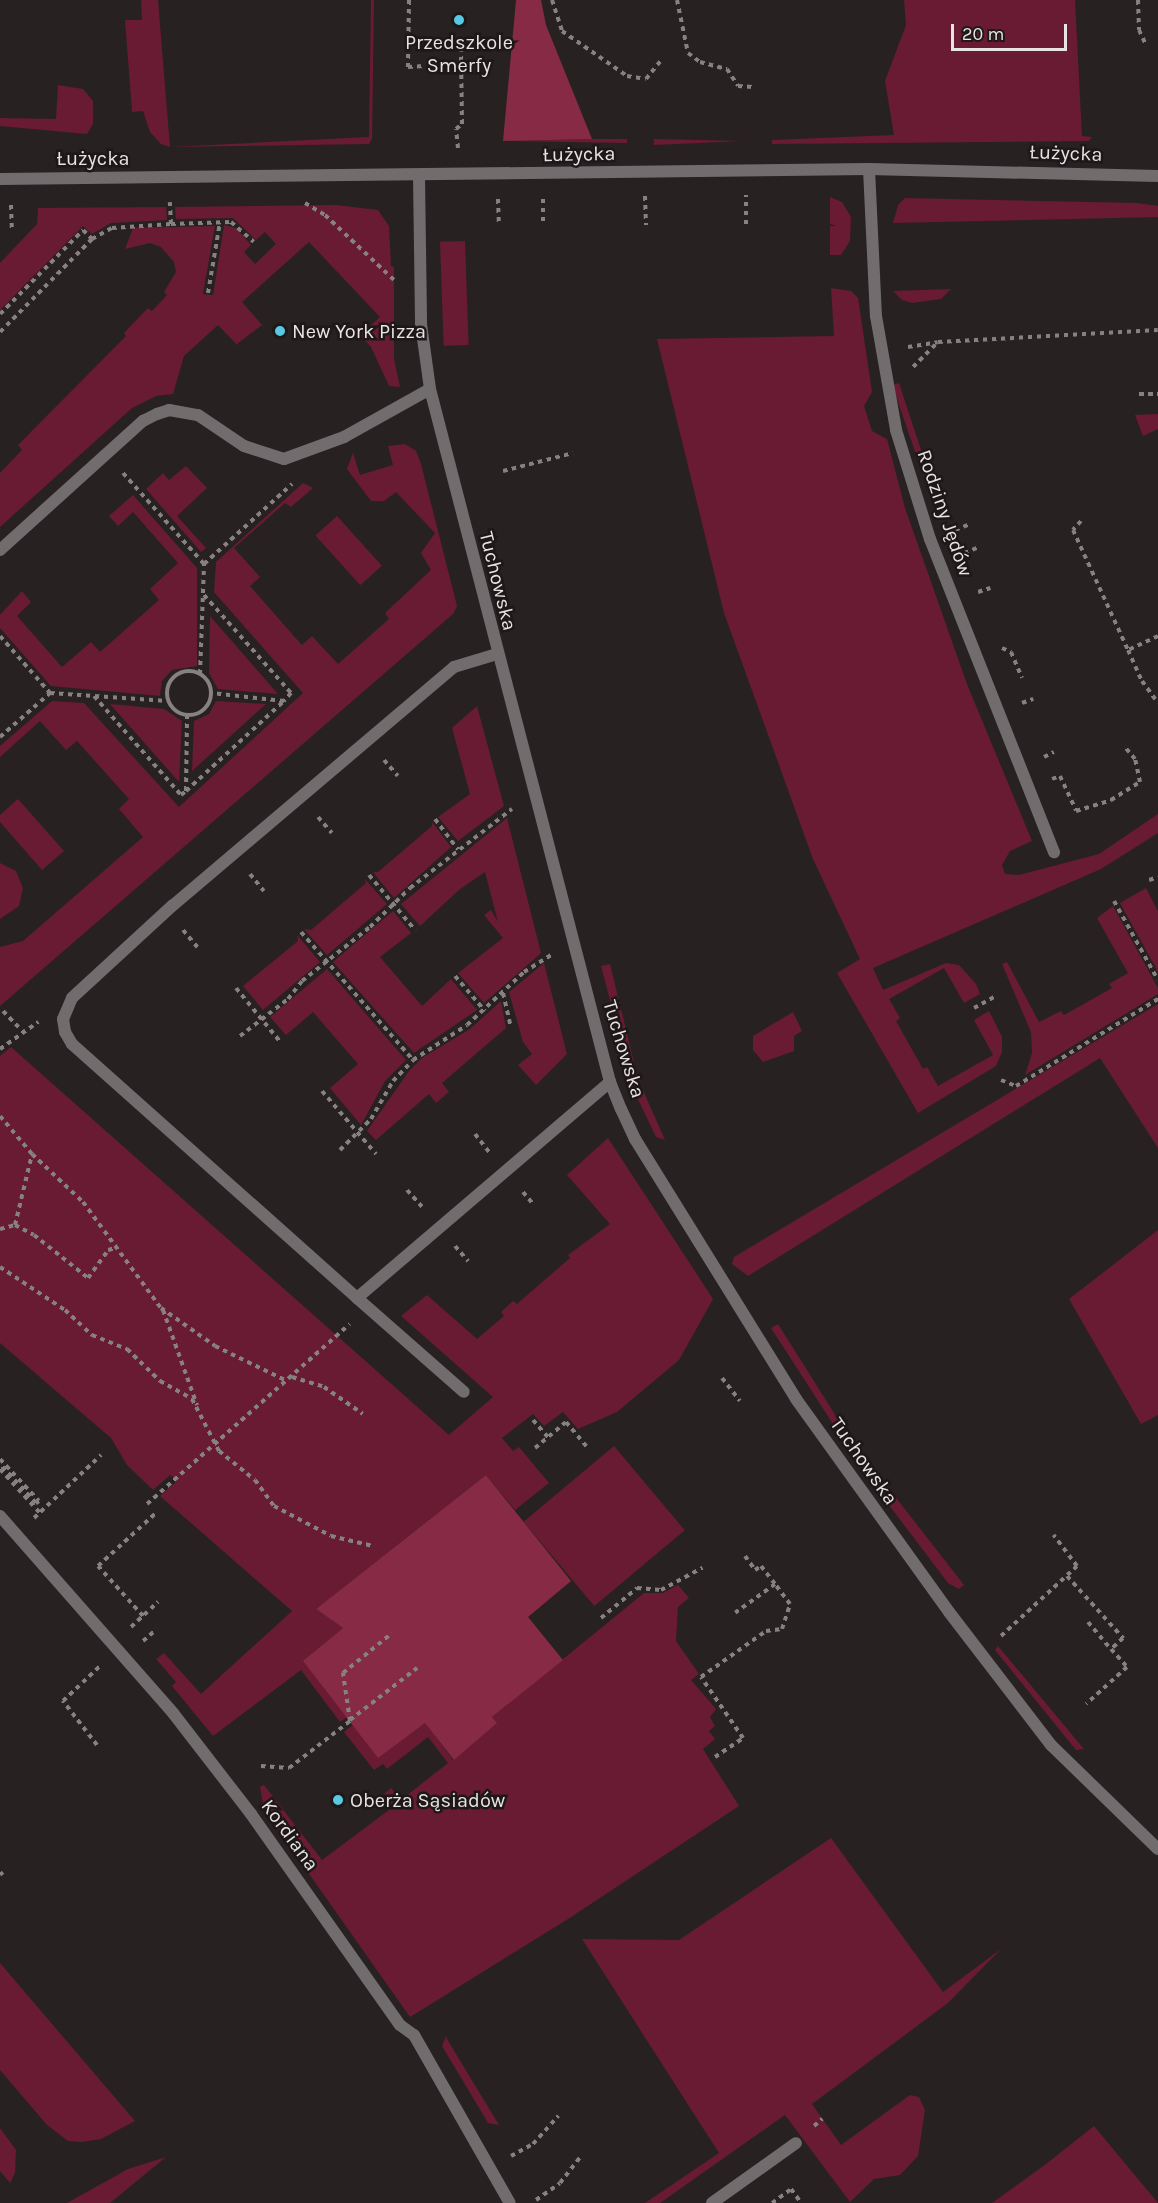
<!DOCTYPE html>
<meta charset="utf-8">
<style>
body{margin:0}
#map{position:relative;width:1158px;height:2203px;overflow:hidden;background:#282122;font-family:Karla,sans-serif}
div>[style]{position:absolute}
.green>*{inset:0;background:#681b33;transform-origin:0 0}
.forest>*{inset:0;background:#862a46}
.path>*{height:4px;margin-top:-2px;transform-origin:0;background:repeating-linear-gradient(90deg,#878182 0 4.5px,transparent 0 9px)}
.path>.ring{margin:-2px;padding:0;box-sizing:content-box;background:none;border:4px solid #878182;border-radius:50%}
.service>*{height:12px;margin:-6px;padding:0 6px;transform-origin:6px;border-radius:6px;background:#716d6e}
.minor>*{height:12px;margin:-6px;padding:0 6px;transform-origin:6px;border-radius:6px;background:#716d6e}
.tertiary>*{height:12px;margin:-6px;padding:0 6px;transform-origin:6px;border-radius:6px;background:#716d6e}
.dots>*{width:16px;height:16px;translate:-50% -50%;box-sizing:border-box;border:3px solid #1e1819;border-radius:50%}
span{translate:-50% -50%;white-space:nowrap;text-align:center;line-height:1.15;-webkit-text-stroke:5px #1e1819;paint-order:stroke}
.poi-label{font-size:20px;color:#e8e3e4}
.left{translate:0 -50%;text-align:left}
.street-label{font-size:20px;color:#e8e3e4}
.scale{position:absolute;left:951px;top:24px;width:116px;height:27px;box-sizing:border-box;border:3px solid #e8e3e4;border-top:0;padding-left:8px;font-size:18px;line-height:21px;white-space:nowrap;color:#e8e3e4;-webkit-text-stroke:4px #1e1819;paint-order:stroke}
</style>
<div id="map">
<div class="green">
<div style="clip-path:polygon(141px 0,158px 0,170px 147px,369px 137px,371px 0,374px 0,372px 139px,369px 144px,170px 147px,161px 144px,150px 132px,143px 111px,132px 112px,125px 20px,142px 20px)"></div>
<div style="clip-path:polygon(904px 0,1075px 0,1082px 136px,1092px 137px,1089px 141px,772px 144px,772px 140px,894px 135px,885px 81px,906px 25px)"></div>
<div style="clip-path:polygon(58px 85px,83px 89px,93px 101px,93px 124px,87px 134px,0 126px,0 118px,56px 119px)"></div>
<div style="clip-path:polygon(592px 139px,627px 139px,627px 143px,503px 141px)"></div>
<div style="clip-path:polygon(654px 139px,742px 141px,654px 145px)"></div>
<div style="clip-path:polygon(830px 197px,842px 202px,851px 217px,850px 241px,841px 255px,830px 255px,830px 226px,837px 226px,830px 224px)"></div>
<div style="clip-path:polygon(905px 198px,1137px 203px,1158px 206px,1158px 217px,893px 223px,898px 205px)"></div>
<div style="clip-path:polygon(336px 205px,378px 210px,389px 226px,391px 266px,394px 267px,394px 359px,400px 387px,389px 386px,371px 347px,360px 335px,380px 317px,309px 242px,242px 302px,262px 325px,237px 344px,239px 347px,218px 325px,184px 356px,173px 394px,156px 396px,132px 408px,0 527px,0 473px,22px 450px,18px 445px,126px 336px,124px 333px,148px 308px,152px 311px,167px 295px,164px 292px,176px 272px,174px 262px,161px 247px,150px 243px,125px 249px,133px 228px,215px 226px,203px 294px,213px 295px,224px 225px,236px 228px,251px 245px,244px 252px,255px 264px,276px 244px,265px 232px,256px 240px,233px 218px,176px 219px,175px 207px)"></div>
<div style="clip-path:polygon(166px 207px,167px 220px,111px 223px,92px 234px,83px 226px,0 310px,0 263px,37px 224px,38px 208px)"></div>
<div style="left:465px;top:241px;width:104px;height:25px;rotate:88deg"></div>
<div style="clip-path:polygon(831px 288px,851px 291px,858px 298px,872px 392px,864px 406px,872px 431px,887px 439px,905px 508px,967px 684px,1032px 841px,1010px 851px,1002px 865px,1005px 874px,1019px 875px,1099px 854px,1158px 814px,1158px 833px,1101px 869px,873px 968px,883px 990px,946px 963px,959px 965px,976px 984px,980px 994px,964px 1003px,944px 968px,889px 999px,900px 1018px,896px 1021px,923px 1069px,927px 1067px,938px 1086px,993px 1055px,974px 1020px,989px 1011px,1002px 1037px,1002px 1052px,996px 1066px,918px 1113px,837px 973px,860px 959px,813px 859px,724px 613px,657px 339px,834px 336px)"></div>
<div style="clip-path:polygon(951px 289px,941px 299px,912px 303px,902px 300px,893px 291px)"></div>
<div style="clip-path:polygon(899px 383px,924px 459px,918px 460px,899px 405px,893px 385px)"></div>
<div style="clip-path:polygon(1158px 414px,1158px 429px,1143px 436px,1135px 415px)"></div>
<div style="clip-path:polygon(405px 444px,416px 451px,421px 464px,457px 606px,453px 614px,0 1006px,0 947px,23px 941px,143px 837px,119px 809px,129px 799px,77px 741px,66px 750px,40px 721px,0 757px,0 746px,52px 701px,84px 703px,179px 807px,303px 693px,214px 592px,216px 562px,303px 483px,313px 488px,291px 507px,285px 503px,234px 548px,260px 577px,250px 586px,292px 634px,302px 645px,312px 636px,338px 664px,389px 619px,385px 613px,431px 570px,421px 553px,435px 533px,396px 492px,384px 501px,371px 501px,347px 469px,353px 453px,360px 475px,393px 465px,388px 446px)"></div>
<div style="clip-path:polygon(186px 466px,207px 488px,177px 516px,206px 548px,201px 552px,146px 489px,163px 473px,169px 480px)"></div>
<div style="clip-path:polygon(133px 495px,197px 568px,197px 666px,172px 670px,162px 681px,160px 696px,51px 686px,0 628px,0 615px,22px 591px,31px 602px,17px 616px,62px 667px,91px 642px,100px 652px,159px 600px,150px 589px,178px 563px,133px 512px,118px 526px,109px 516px)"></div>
<div style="left:337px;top:516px;width:67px;height:29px;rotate:48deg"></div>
<div style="clip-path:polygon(210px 616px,278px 694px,218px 689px,209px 673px)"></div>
<div style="clip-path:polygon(216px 701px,266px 704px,192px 771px,194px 721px,209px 714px)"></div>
<div style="clip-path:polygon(110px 704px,164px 709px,182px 721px,179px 782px)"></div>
<div style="clip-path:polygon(477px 706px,504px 806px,458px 841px,438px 817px,470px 794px,452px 728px)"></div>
<div style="clip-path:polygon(18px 799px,64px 851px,42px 870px,0 822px,0 815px)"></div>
<div style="clip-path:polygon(507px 818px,541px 953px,484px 1003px,458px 973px,503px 938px,484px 915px,491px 910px,498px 922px,485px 872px,460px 889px,420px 926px,401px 904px)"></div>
<div style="clip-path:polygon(432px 822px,451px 847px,394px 898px,373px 872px,378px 872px,432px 826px)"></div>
<div style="clip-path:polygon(0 863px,16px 871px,23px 888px,19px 906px,0 919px)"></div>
<div style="clip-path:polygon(365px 879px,387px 904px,327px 955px,304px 929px,311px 930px,366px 883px)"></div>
<div style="clip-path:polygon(1146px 888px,1158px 911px,1158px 972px,1120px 903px)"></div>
<div style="clip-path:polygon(1113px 906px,1158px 988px,1158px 994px,1025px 1075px,1032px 1053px,1031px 1032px,1002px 964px,1007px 962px,1039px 1022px,1061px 1011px,1064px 1015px,1112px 988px,1109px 984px,1128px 973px,1097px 918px)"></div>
<div style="clip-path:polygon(393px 911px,411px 933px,380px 957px,422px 1006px,451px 979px,477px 1010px,414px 1053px,333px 962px)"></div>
<div style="clip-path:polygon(297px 935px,320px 962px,263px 1010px,243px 986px,298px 941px)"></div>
<div style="clip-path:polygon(544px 963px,567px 1054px,536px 1085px,518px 1065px,532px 1054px,523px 1042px,509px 992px)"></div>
<div style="clip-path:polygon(610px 964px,638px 1079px,665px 1140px,656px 1137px,634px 1091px,601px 966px)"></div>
<div style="clip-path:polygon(327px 969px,406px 1060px,385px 1081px,361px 1125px,330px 1088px,358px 1064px,313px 1012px,286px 1035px,270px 1017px)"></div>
<div style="clip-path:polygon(501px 1001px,506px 1028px,442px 1083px,449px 1092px,436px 1103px,429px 1094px,376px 1140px,367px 1131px,409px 1071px,422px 1058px,470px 1029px)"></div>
<div style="clip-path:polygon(1158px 1004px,1158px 1148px,1100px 1058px,748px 1276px,732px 1264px,734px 1257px)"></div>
<div style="clip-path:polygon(793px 1012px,802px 1031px,794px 1036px,794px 1051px,763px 1062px,753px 1050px,753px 1036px)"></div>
<div style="clip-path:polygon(11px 1047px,449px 1435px,493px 1397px,401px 1316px,427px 1295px,477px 1339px,504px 1316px,501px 1312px,513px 1301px,517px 1304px,570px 1258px,568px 1255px,610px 1224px,567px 1175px,608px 1138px,713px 1299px,679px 1360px,617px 1412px,578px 1429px,563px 1412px,544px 1426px,533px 1414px,502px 1438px,513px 1451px,519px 1447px,549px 1483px,515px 1510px,486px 1475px,316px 1609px,343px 1628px,304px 1661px,347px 1717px,340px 1722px,301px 1670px,213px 1736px,172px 1686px,176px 1682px,156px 1659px,164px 1653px,201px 1694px,292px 1611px,160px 1496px,177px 1481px,174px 1478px,170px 1475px,153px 1490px,127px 1465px,111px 1438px,0 1343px,0 1056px)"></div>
<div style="clip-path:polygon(1158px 1230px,1158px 1415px,1141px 1424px,1069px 1299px)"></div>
<div style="clip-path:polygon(778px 1324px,851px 1440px,964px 1585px,959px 1589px,948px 1583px,864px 1472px,771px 1328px)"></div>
<div style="left:614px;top:1446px;width:110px;height:118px;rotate:50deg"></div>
<div style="clip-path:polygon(678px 1585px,689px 1598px,678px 1607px,676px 1641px,699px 1674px,691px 1680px,716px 1709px,710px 1717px,715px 1726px,709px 1731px,715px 1739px,703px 1749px,739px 1806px,568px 1919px,410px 2017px,264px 1810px,260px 1787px,264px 1785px,322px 1860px,393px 1807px,384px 1794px,391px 1788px,401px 1800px,448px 1763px,428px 1737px,387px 1769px,383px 1764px,374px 1770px,344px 1732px,353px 1725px,378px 1757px,425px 1722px,453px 1760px,496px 1722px,492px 1717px,644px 1593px,663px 1593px)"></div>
<div style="clip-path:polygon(998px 1646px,1084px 1749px,1076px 1750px,995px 1650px)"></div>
<div style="clip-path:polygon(831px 1838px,943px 1992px,1001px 1949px,948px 2003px,812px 2104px,841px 2145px,910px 2095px,919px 2097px,925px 2110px,918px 2156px,900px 2175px,874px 2179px,850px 2202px,785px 2115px,660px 2203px,645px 2203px,719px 2153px,582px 1939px,679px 1940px)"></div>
<div style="clip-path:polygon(0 1963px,135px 2121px,101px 2139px,82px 2142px,68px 2141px,47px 2125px,0 2070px)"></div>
<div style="clip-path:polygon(446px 2036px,447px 2039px,499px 2125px,488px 2123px,442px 2046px)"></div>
<div style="clip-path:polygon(1094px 2126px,1158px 2203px,992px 2203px,1046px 2164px)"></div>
<div style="clip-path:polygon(0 2128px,16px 2150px,15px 2173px,10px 2183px,0 2171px)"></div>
<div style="clip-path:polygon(166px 2157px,110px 2203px,67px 2203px,128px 2169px)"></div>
</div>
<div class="forest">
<div style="clip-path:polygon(516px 0,541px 0,546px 25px,592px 139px,503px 141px)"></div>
<div style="clip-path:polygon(486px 1475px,571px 1581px,528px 1617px,563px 1660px,492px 1717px,497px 1723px,454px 1760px,425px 1723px,378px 1758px,303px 1661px,343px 1628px,316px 1609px)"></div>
</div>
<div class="path">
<div style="left:409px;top:0;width:67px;rotate:90.9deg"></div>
<div style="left:408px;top:67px;width:16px;rotate:-4deg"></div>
<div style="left:552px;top:0;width:33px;rotate:72deg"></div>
<div style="left:562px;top:31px;width:79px;rotate:34.7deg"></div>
<div style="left:627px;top:76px;width:19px;rotate:9deg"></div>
<div style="left:646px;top:79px;width:26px;rotate:-51deg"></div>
<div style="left:677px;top:0;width:54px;rotate:78.3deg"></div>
<div style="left:688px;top:53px;width:15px;rotate:37deg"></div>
<div style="left:700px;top:62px;width:28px;rotate:15deg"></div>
<div style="left:727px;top:69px;width:20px;rotate:57deg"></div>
<div style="left:738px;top:86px;width:15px;rotate:4deg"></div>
<div style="left:1138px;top:0;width:30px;rotate:88deg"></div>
<div style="left:1139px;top:30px;width:14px;rotate:65deg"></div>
<div style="left:458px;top:148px;width:19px;rotate:-96deg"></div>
<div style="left:456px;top:129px;width:8px;rotate:-40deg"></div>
<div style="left:462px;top:124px;width:75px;rotate:-90.8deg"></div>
<div style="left:645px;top:196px;width:29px;rotate:88deg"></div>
<div style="left:498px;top:199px;width:27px;rotate:88deg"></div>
<div style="left:543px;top:199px;width:26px;rotate:90deg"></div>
<div style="left:305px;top:203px;width:23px;rotate:31deg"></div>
<div style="left:325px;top:215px;width:95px;rotate:43.3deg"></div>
<div style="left:11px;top:205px;width:26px;rotate:88deg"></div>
<div style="left:171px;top:224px;width:60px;rotate:-1.9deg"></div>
<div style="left:231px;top:222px;width:30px;rotate:41deg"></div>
<div style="left:746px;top:224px;width:29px;rotate:-90deg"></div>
<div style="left:92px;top:239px;width:23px;rotate:-29deg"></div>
<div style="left:112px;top:228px;width:59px;rotate:-3.9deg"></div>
<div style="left:171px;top:224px;width:22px;rotate:-93deg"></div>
<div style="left:208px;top:293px;width:72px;rotate:-80.4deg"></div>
<div style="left:0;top:314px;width:118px;rotate:-45.3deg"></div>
<div style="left:83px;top:230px;width:13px;rotate:45deg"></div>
<div style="left:92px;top:239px;width:131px;rotate:134.7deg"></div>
<div style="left:908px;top:347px;width:30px;rotate:-9deg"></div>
<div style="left:938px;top:342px;width:220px;rotate:-3.1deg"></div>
<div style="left:913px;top:367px;width:34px;rotate:-45deg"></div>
<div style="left:1139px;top:394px;width:19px"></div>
<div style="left:503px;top:471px;width:72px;rotate:-14.4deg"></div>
<div style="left:123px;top:473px;width:122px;rotate:48.3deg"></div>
<div style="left:204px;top:564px;width:119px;rotate:-42.3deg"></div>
<div style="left:1081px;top:521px;width:12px;rotate:132deg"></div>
<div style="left:1073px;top:530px;width:132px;rotate:65.4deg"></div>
<div style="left:955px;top:530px;width:14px;rotate:-21deg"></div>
<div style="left:964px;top:553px;width:14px;rotate:-21deg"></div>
<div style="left:978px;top:592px;width:13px;rotate:-18deg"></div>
<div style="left:204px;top:595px;width:131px;rotate:48.4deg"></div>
<div style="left:291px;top:693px;width:11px;rotate:131deg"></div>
<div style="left:0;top:636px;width:76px;rotate:48.7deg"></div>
<div style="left:1158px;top:636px;width:33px;rotate:155deg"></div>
<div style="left:1128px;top:650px;width:34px;rotate:66deg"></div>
<div style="left:1142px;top:681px;width:27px;rotate:54deg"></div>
<div style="left:1002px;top:648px;width:10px;rotate:24deg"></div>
<div style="left:1011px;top:652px;width:28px;rotate:67deg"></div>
<div class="ring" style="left:167px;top:671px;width:40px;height:40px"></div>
<div style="left:200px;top:674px;width:110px;rotate:-87.9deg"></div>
<div style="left:94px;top:696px;width:132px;rotate:48.7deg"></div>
<div style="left:181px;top:795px;width:6px;rotate:-39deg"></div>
<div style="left:186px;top:791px;width:75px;rotate:-89.2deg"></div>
<div style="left:1022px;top:703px;width:12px;rotate:-20deg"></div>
<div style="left:0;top:737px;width:67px;rotate:-41.3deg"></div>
<div style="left:50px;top:693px;width:118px;rotate:3.9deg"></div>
<div style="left:1044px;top:757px;width:11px;rotate:-27deg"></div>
<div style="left:384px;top:760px;width:21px;rotate:49deg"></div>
<div style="left:1052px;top:779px;width:9px;rotate:-21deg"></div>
<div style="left:1060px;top:776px;width:38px;rotate:65deg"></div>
<div style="left:1076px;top:811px;width:37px;rotate:-17deg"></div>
<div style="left:1111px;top:800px;width:34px;rotate:-32deg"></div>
<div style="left:1140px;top:782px;width:24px;rotate:-102deg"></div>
<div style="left:1135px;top:759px;width:17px;rotate:-130deg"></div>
<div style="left:186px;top:791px;width:133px;rotate:-42.6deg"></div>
<div style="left:284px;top:701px;width:73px;rotate:-173.7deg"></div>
<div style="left:318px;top:817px;width:21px;rotate:49deg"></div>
<div style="left:435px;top:819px;width:38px;rotate:53deg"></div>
<div style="left:250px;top:874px;width:22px;rotate:51deg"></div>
<div style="left:369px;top:875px;width:72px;rotate:50.1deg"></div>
<div style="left:1149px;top:880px;width:9px;rotate:-18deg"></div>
<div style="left:1114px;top:901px;width:90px;rotate:60.9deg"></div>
<div style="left:183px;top:930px;width:23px;rotate:50deg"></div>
<div style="left:301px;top:932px;width:170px;rotate:48.8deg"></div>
<div style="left:455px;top:976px;width:46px;rotate:49.4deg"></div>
<div style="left:236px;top:988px;width:72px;rotate:50.6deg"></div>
<div style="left:503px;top:993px;width:32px;rotate:77deg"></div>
<div style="left:974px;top:1008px;width:26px;rotate:-29deg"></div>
<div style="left:3px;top:1011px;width:28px;rotate:46deg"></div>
<div style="left:240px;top:1036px;width:61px;rotate:-37.6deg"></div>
<div style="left:288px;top:999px;width:23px;rotate:-52deg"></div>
<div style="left:302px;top:981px;width:87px;rotate:-38.5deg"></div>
<div style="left:370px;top:927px;width:56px;rotate:-44.3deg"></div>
<div style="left:410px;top:888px;width:129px;rotate:-37.8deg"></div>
<div style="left:0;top:1049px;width:47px;rotate:-35.4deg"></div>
<div style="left:1001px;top:1080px;width:16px;rotate:22deg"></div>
<div style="left:1016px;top:1086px;width:167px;rotate:-31.5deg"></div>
<div style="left:322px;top:1091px;width:83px;rotate:49.4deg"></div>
<div style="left:0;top:1116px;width:50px;rotate:49.9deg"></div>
<div style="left:32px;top:1154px;width:70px;rotate:43.3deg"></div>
<div style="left:83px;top:1202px;width:132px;rotate:53.7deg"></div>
<div style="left:161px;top:1308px;width:66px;rotate:35.1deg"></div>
<div style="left:215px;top:1346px;width:80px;rotate:25.9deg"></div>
<div style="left:475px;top:1134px;width:23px;rotate:52deg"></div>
<div style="left:340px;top:1150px;width:44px;rotate:-45deg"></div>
<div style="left:371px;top:1119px;width:44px;rotate:-59.9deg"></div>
<div style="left:393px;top:1081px;width:29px;rotate:-46deg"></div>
<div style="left:413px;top:1060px;width:64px;rotate:-32.9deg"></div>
<div style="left:467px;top:1025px;width:78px;rotate:-42.9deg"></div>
<div style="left:524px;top:972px;width:32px;rotate:-32deg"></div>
<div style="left:407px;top:1190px;width:24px;rotate:48deg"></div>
<div style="left:523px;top:1192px;width:17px;rotate:50deg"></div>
<div style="left:15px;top:1225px;width:21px;rotate:28deg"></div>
<div style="left:34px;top:1235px;width:69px;rotate:38.5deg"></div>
<div style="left:88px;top:1278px;width:34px;rotate:-54deg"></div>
<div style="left:108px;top:1250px;width:8px;rotate:-14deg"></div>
<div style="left:0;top:1229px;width:16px;rotate:-15deg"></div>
<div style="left:15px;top:1225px;width:73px;rotate:-76.5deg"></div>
<div style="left:455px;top:1246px;width:20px;rotate:49deg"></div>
<div style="left:0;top:1267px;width:78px;rotate:33.5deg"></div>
<div style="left:65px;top:1310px;width:37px;rotate:43deg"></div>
<div style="left:92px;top:1335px;width:38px;rotate:22deg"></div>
<div style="left:127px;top:1349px;width:46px;rotate:44.1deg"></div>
<div style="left:160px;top:1381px;width:37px;rotate:29deg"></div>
<div style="left:192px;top:1399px;width:59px;rotate:62.6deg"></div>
<div style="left:219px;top:1451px;width:46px;rotate:38.9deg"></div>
<div style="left:255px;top:1480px;width:32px;rotate:54deg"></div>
<div style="left:274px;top:1506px;width:64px;rotate:27.8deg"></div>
<div style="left:331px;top:1536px;width:43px;rotate:13.4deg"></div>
<div style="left:163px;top:1310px;width:101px;rotate:70.3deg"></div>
<div style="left:292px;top:1377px;width:34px;rotate:17deg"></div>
<div style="left:324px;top:1387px;width:47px;rotate:34.7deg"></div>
<div style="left:722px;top:1378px;width:29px;rotate:52deg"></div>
<div style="left:533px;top:1420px;width:23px;rotate:49deg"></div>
<div style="left:535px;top:1448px;width:40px;rotate:-40deg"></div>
<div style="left:566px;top:1422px;width:35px;rotate:50deg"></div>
<div style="left:0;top:1459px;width:57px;rotate:47.1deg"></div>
<div style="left:39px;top:1501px;width:4px;rotate:146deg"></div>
<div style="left:36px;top:1503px;width:53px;rotate:-132.7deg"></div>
<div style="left:0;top:1469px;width:59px;rotate:47.7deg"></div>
<div style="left:147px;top:1504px;width:271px;rotate:-41.6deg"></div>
<div style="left:34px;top:1518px;width:92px;rotate:-43.2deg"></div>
<div style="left:745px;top:1556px;width:17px;rotate:54deg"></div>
<div style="left:755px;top:1570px;width:7px;rotate:-34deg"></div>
<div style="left:761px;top:1566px;width:23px;rotate:52deg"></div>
<div style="left:1067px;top:1576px;width:84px;rotate:47.9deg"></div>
<div style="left:1123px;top:1638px;width:16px;rotate:137deg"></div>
<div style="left:1111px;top:1649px;width:24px;rotate:48deg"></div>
<div style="left:1127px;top:1667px;width:55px;rotate:137.9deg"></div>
<div style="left:143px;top:1616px;width:67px;rotate:-132deg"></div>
<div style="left:98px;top:1566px;width:80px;rotate:-42.5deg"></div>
<div style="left:601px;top:1618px;width:47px;rotate:-39.8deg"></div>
<div style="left:637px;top:1588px;width:24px;rotate:5deg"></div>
<div style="left:661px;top:1590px;width:47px;rotate:-28.2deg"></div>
<div style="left:1088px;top:1622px;width:35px;rotate:50deg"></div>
<div style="left:131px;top:1627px;width:37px;rotate:-43deg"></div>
<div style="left:1001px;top:1636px;width:103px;rotate:-42.6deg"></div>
<div style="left:1077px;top:1566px;width:39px;rotate:-127deg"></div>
<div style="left:143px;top:1641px;width:18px;rotate:-41deg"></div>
<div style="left:350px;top:1720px;width:85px;rotate:-37.8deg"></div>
<div style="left:97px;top:1745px;width:56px;rotate:-127.7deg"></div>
<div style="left:63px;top:1701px;width:50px;rotate:-43.4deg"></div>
<div style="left:715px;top:1757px;width:34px;rotate:-34deg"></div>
<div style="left:743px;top:1738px;width:74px;rotate:-124.5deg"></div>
<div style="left:701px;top:1677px;width:80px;rotate:-35.3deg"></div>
<div style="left:766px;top:1631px;width:16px;rotate:-7deg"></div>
<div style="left:782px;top:1629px;width:26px;rotate:-72deg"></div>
<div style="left:790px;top:1604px;width:25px;rotate:-127deg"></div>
<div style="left:775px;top:1584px;width:49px;rotate:144.1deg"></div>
<div style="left:261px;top:1766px;width:28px;rotate:4deg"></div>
<div style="left:289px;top:1768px;width:77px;rotate:-37.6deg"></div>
<div style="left:350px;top:1721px;width:49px;rotate:-98.3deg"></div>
<div style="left:343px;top:1673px;width:63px;rotate:-39.2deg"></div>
<div style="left:0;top:1872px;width:4px;rotate:45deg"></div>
<div style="left:814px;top:2126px;width:11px;rotate:-41deg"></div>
<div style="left:511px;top:2156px;width:25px;rotate:-29deg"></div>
<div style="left:533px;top:2144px;width:38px;rotate:-48deg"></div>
<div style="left:536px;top:2200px;width:29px;rotate:-35deg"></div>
<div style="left:560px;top:2183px;width:33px;rotate:-52deg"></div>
<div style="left:772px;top:2203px;width:24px;rotate:-36deg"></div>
<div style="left:791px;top:2189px;width:17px;rotate:54deg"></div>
</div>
<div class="service">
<div style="left:869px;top:169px;width:147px;rotate:87.3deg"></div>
<div style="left:876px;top:316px;width:116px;rotate:80deg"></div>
<div style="left:896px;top:430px;width:114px;rotate:72.7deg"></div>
<div style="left:930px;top:539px;width:337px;rotate:68.4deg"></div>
<div style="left:0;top:550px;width:193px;rotate:-42.1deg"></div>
<div style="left:143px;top:421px;width:16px;rotate:-27deg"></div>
<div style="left:157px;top:414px;width:13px;rotate:-18deg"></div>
<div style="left:169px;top:410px;width:29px;rotate:10deg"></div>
<div style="left:198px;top:415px;width:55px;rotate:34deg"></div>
<div style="left:244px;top:446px;width:42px;rotate:18deg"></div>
<div style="left:284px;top:459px;width:64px;rotate:-20.1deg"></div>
<div style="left:344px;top:437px;width:98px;rotate:-29.2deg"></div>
<div style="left:497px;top:654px;width:45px;rotate:163.2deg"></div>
<div style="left:454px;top:667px;width:368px;rotate:139.7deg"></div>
<div style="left:173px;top:905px;width:137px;rotate:137.4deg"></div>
<div style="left:72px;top:998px;width:23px;rotate:113deg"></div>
<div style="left:63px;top:1019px;width:13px;rotate:81deg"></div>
<div style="left:65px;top:1032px;width:14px;rotate:60deg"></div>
<div style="left:72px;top:1044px;width:382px;rotate:41.7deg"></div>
<div style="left:357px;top:1298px;width:333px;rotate:-40.5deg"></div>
<div style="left:357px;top:1298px;width:142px;rotate:41.3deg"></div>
<div style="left:251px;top:1814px;width:258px;rotate:54.8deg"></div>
<div style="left:400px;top:2025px;width:17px;rotate:36deg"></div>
<div style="left:712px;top:2203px;width:103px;rotate:-35.5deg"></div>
</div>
<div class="minor">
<div style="left:419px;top:176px;width:148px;rotate:89.2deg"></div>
<div style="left:421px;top:324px;width:66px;rotate:82.1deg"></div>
<div style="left:430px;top:389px;width:716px;rotate:75.44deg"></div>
<div style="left:610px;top:1082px;width:29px;rotate:68deg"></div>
<div style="left:621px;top:1109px;width:33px;rotate:65deg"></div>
<div style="left:635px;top:1139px;width:306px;rotate:58.2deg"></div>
<div style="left:796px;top:1399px;width:262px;rotate:54.3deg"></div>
<div style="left:949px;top:1612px;width:168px;rotate:52.5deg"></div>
<div style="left:1051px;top:1745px;width:149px;rotate:44.2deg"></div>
<div style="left:0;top:1516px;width:262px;rotate:48.7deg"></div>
<div style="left:173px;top:1713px;width:128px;rotate:52.3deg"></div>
<div style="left:414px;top:2035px;width:193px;rotate:60.3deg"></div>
</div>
<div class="tertiary">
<div style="left:0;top:179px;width:869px;rotate:-0.66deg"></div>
<div style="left:869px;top:169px;width:289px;rotate:1.4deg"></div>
</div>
<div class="dots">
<div style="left:459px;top:20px;background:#58c9e3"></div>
<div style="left:280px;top:331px;background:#58c9e3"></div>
<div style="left:338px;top:1800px;background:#58c9e3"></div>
</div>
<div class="poi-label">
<span style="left:459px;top:54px">Przedszkole<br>Smerfy</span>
<span class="left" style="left:292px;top:331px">New York Pizza</span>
<span class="left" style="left:350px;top:1800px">Oberża Sąsiadów</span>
</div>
<div class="street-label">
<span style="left:1066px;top:153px;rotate:2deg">Łużycka</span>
<span style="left:579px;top:154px;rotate:-1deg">Łużycka</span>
<span style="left:93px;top:158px">Łużycka</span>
<span style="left:945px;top:513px;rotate:71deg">Rodziny Jędów</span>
<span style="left:498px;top:581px;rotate:76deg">Tuchowska</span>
<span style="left:624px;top:1049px;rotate:73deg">Tuchowska</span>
<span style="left:864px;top:1461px;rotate:55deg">Tuchowska</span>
<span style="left:290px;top:1835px;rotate:54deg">Kordiana</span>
</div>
<div class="scale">20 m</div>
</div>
